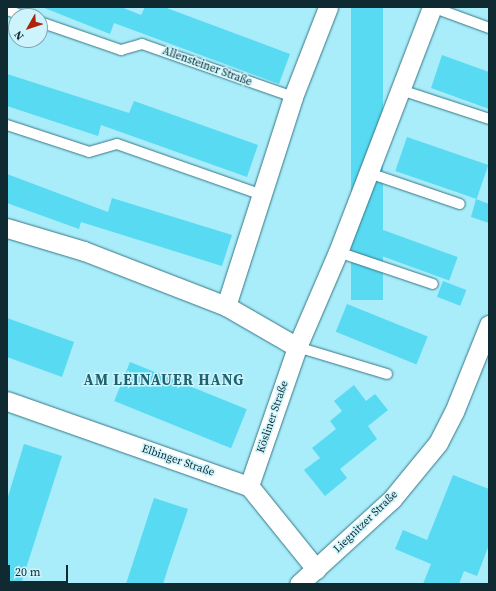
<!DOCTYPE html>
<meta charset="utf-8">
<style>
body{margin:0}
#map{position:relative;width:496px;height:591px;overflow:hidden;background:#a9ecfa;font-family:"Source Serif 4",serif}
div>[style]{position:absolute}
.building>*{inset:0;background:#58daf2;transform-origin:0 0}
.roads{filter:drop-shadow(0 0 1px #357784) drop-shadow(0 0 1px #357784)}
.service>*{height:10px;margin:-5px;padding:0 5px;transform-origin:5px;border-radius:5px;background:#fff}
.minor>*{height:19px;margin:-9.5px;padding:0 9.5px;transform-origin:9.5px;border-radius:9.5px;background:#fff}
span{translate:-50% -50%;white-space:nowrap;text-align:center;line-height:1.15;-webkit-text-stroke:3px #cdf4fc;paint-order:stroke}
.street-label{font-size:11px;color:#0f2a30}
.district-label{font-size:15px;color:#1d626e;font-weight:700;letter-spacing:1px}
.frame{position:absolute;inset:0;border:8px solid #0f2a30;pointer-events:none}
.north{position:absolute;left:8px;top:8px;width:40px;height:40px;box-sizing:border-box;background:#cdf4fc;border:1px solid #81a3aa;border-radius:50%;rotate:231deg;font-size:11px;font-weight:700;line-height:16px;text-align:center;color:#0f2a30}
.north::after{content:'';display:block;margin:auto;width:14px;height:18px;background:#af2108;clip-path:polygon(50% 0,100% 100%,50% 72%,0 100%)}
.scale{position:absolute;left:8px;top:565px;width:60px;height:18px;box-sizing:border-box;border:2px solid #0f2a30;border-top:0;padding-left:5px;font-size:12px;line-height:14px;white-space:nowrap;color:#0f2a30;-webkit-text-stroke:3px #cdf4fc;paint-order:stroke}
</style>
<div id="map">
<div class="building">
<div style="clip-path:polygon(42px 7px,121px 7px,141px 15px,145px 7px,164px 7px,290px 54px,279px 84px,114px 23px,110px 34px)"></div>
<div style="left:351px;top:7px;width:32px;height:293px"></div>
<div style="clip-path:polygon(442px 55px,489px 72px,489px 109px,431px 88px)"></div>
<div style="clip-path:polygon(7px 74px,129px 113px,134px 101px,258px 145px,247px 177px,101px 125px,98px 136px,7px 106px)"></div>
<div style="left:407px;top:137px;width:86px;height:36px;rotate:19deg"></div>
<div style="clip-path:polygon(7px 174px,108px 212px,112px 198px,232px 235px,222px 266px,81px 222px,79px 229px,7px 203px)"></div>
<div style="clip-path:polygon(476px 199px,489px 204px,489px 223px,471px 217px)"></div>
<div style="left:375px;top:227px;width:88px;height:25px;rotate:20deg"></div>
<div style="left:443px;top:281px;width:25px;height:17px;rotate:21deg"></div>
<div style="left:347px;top:304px;width:87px;height:30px;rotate:22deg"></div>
<div style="clip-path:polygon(7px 318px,74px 342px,62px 377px,7px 357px)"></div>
<div style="left:130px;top:362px;width:126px;height:42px;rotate:22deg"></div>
<div style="clip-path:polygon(354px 385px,366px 401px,375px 394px,388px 410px,368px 426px,377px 439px,340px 469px,347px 478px,325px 496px,304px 470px,320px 458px,312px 448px,336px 429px,330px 421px,342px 411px,334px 401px)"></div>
<div style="clip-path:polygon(24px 444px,62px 456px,21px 584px,7px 584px,7px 500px)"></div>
<div style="clip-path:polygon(453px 475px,489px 489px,489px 545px,477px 576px,464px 571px,459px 584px,423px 584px,431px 564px,395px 549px,403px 530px,427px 540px)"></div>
<div style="clip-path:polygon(154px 498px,188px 509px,169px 565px,163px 584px,126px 584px)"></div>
</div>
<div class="roads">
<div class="service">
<div style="left:432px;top:7px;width:61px;rotate:20.2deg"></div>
<div style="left:7px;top:10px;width:18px;rotate:19deg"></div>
<div style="left:40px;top:22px;width:86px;rotate:19.1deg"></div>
<div style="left:121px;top:50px;width:22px;rotate:-16deg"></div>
<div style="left:142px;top:44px;width:160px;rotate:19.3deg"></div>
<div style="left:401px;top:90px;width:93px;rotate:18.2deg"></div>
<div style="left:7px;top:125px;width:86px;rotate:18.2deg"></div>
<div style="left:89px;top:152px;width:29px;rotate:-16deg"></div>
<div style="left:117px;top:144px;width:151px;rotate:19.3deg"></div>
<div style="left:366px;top:172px;width:99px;rotate:18.8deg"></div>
<div style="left:338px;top:252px;width:100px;rotate:18.6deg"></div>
<div style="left:297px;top:347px;width:94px;rotate:16.7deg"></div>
</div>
<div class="minor">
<div style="left:7px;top:228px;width:80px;rotate:16.6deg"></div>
<div style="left:84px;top:251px;width:152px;rotate:21.2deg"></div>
<div style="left:226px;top:306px;width:219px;rotate:-72.2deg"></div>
<div style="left:293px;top:97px;width:97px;rotate:-68.7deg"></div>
<div style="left:226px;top:306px;width:82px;rotate:30deg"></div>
<div style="left:7px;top:401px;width:256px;rotate:19.4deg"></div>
<div style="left:249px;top:486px;width:107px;rotate:51.1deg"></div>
<div style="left:249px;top:486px;width:147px;rotate:-70.9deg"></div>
<div style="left:297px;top:347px;width:103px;rotate:-66.7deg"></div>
<div style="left:338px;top:252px;width:262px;rotate:-69deg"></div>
<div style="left:299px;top:584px;width:126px;rotate:-42.4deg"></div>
<div style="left:392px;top:499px;width:72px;rotate:-50.6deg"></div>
<div style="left:438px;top:443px;width:35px;rotate:-63deg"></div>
<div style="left:454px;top:412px;width:94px;rotate:-68.1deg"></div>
</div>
</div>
<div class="street-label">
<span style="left:207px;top:67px;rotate:20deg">Allensteiner Straße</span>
<span style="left:273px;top:417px;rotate:-71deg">Kösliner Straße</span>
<span style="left:178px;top:461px;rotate:19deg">Elbinger Straße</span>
<span style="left:366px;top:522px;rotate:-44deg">Liegnitzer Straße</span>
</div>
<div class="district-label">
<span style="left:164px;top:380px">AM LEINAUER HANG</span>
</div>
<div class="frame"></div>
<div class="north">N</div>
<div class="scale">20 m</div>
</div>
